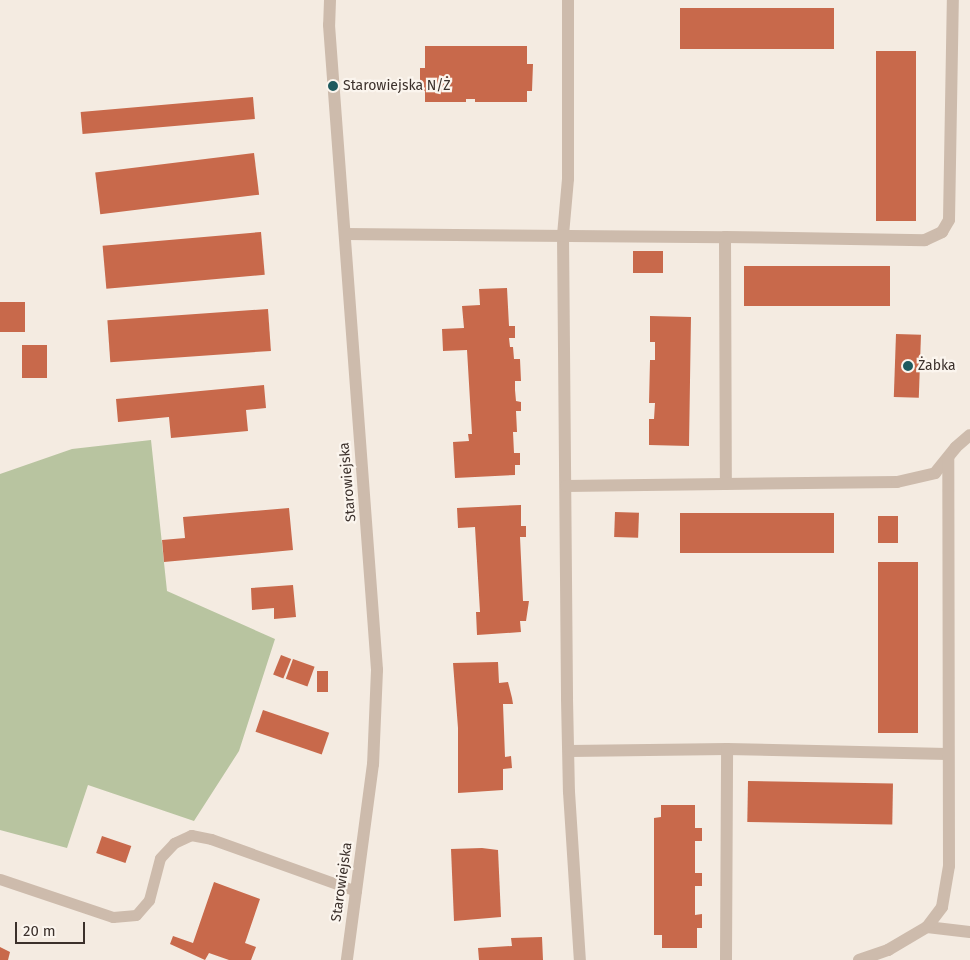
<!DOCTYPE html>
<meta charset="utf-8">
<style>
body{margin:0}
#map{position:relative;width:970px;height:960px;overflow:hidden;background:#f4ebe1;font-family:"Fira Sans",sans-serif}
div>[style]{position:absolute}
.green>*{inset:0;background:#b8c4a0}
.building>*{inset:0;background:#c8694b;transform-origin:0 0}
.service>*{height:11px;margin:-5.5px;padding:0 5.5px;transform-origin:5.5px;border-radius:5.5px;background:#cdbbac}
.minor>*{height:12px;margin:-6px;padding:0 6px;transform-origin:6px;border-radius:6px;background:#cdbbac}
.dots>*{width:14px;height:14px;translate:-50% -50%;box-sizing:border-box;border:2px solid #fbf5ee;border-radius:50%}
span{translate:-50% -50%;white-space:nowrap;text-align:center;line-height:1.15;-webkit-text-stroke:4.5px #fbf5ee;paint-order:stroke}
.poi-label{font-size:14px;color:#3b302b}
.left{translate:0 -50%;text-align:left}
.street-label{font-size:14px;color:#3b302b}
.scale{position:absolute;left:15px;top:922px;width:70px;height:22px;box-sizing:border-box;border:2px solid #3b302b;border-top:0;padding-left:6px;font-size:15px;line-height:18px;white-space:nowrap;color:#3b302b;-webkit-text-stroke:4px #fbf5ee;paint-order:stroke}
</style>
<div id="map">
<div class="green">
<div style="clip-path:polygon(151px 440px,167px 591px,275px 639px,239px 751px,194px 821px,88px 785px,67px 848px,0 830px,0 474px,72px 449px)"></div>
</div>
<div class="building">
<div style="left:680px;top:8px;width:154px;height:41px"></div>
<div style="clip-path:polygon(425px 46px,527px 46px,527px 64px,533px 64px,532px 91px,527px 91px,527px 102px,475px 102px,475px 99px,466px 99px,466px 102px,425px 102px,425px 91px,420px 91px,420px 68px,425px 68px)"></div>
<div style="left:876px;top:51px;width:40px;height:170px"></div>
<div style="left:253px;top:97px;width:22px;height:173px;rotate:85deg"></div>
<div style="left:254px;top:153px;width:42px;height:160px;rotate:83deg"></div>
<div style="left:261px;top:232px;width:43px;height:159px;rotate:85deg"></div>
<div style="left:633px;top:251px;width:30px;height:22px"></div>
<div style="left:744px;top:266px;width:146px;height:40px"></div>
<div style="clip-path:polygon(507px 288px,509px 326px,515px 326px,515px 338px,509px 338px,510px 347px,513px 347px,514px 359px,520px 359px,521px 381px,515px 381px,515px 390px,516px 401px,521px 402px,521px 411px,516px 411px,517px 432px,513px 432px,514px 453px,520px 453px,520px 465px,515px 465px,515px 475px,455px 478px,453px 442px,469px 441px,468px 434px,472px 434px,467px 350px,443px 351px,442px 329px,464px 328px,462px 306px,480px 305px,479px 289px)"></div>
<div style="left:0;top:302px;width:25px;height:30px"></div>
<div style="left:268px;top:309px;width:42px;height:161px;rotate:86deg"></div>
<div style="clip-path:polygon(650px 316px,691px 317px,689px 446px,649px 445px,649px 419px,654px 419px,655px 403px,649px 403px,650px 360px,655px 360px,655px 342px,650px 342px)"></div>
<div style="left:896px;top:334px;width:25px;height:63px;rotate:2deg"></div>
<div style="left:47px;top:345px;width:33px;height:25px;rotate:90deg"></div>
<div style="clip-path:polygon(264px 385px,266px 408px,246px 410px,248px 431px,171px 438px,169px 417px,118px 422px,116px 399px)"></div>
<div style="clip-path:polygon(521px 505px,521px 526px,526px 526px,526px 537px,520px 537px,523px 601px,529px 601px,526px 621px,520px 621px,521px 632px,477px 635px,476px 612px,480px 612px,475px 527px,458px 528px,457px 508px)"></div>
<div style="clip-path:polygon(289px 508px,293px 550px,164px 562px,162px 540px,185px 538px,183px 517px)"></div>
<div style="left:615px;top:512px;width:24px;height:25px;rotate:2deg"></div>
<div style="left:680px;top:513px;width:154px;height:40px"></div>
<div style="left:878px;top:516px;width:20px;height:27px"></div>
<div style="left:878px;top:562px;width:40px;height:171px"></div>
<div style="clip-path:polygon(293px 585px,296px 617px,274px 619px,274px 608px,252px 610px,251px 588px)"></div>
<div style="left:281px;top:655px;width:11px;height:21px;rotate:22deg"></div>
<div style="left:293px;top:659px;width:23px;height:21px;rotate:20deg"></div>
<div style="clip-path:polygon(498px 662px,499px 683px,508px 682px,512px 698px,513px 704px,503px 704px,505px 757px,511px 756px,512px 768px,503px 769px,503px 790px,458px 793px,458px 728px,453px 663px)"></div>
<div style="left:317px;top:671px;width:11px;height:21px"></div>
<div style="left:263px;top:710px;width:70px;height:23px;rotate:19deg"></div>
<div style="left:748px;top:781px;width:145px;height:41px;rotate:1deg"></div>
<div style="clip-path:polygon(661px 805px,695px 805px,695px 828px,702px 828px,702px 841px,695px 841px,695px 873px,702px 873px,702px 886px,695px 886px,695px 915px,702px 914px,702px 928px,697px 928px,697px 948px,662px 948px,662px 935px,654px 935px,654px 818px,661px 817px)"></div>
<div style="left:102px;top:836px;width:31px;height:18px;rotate:19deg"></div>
<div style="clip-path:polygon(482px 848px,498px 850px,501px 917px,454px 921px,451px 849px)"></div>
<div style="clip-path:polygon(214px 882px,260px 899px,245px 943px,256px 947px,251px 960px,229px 960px,209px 953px,205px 960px,170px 944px,173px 936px,193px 943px)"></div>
<div style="clip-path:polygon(542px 937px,543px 960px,479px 960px,478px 948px,512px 946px,511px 938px)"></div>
<div style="clip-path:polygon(0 947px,10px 952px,8px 960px,0 960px)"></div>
</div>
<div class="service">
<div style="left:0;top:879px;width:119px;rotate:18.6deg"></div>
<div style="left:113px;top:917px;width:23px;rotate:-5deg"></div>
<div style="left:136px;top:915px;width:20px;rotate:-49deg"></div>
<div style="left:149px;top:900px;width:43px;rotate:-75.3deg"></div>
<div style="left:160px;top:858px;width:21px;rotate:-47deg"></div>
<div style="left:174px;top:843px;width:19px;rotate:-25deg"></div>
<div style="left:191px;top:835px;width:20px;rotate:11deg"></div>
<div style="left:211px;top:839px;width:154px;rotate:19.7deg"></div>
</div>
<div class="minor">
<div style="left:330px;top:0;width:25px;rotate:92deg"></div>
<div style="left:329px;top:25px;width:647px;rotate:85.74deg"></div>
<div style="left:377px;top:670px;width:94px;rotate:92.4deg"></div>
<div style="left:373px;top:764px;width:198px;rotate:97.6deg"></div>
<div style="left:568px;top:0;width:179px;rotate:90deg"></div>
<div style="left:568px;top:179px;width:56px;rotate:95.1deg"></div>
<div style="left:563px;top:235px;width:464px;rotate:89.5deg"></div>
<div style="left:567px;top:699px;width:93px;rotate:88.8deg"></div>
<div style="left:569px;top:792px;width:168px;rotate:86.3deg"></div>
<div style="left:345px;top:234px;width:380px;rotate:0.5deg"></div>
<div style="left:725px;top:237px;width:247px;rotate:89.8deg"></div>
<div style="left:725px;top:237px;width:200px;rotate:0.9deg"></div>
<div style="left:925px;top:240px;width:19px;rotate:-25deg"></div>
<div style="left:942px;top:232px;width:14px;rotate:-60deg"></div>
<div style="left:949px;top:220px;width:220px;rotate:-89deg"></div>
<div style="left:566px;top:486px;width:331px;rotate:-0.7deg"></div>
<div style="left:897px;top:482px;width:39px;rotate:-13deg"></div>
<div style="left:935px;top:473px;width:33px;rotate:-51deg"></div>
<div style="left:956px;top:447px;width:18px;rotate:-41deg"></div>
<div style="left:570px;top:751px;width:157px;rotate:-0.7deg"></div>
<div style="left:727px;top:749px;width:220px;rotate:1.3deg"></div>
<div style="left:927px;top:927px;width:43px;rotate:6.6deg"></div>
<div style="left:726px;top:960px;width:211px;rotate:-89.7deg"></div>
<div style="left:859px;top:960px;width:31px;rotate:-19deg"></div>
<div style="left:888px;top:950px;width:45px;rotate:-30.5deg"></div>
<div style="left:927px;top:927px;width:25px;rotate:-53deg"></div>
<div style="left:942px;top:907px;width:42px;rotate:-80.3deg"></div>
<div style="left:949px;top:866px;width:408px;rotate:-90.1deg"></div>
</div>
<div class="dots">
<div style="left:333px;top:86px;background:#1f5a5e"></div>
<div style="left:908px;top:366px;background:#1f5a5e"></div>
</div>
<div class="poi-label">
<span class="left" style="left:343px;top:86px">Starowiejska N/Ż</span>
<span class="left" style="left:918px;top:366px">Żabka</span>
</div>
<div class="street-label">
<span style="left:348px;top:482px;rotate:-95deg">Starowiejska</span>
<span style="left:342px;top:882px;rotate:-82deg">Starowiejska</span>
</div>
<div class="scale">20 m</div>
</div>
